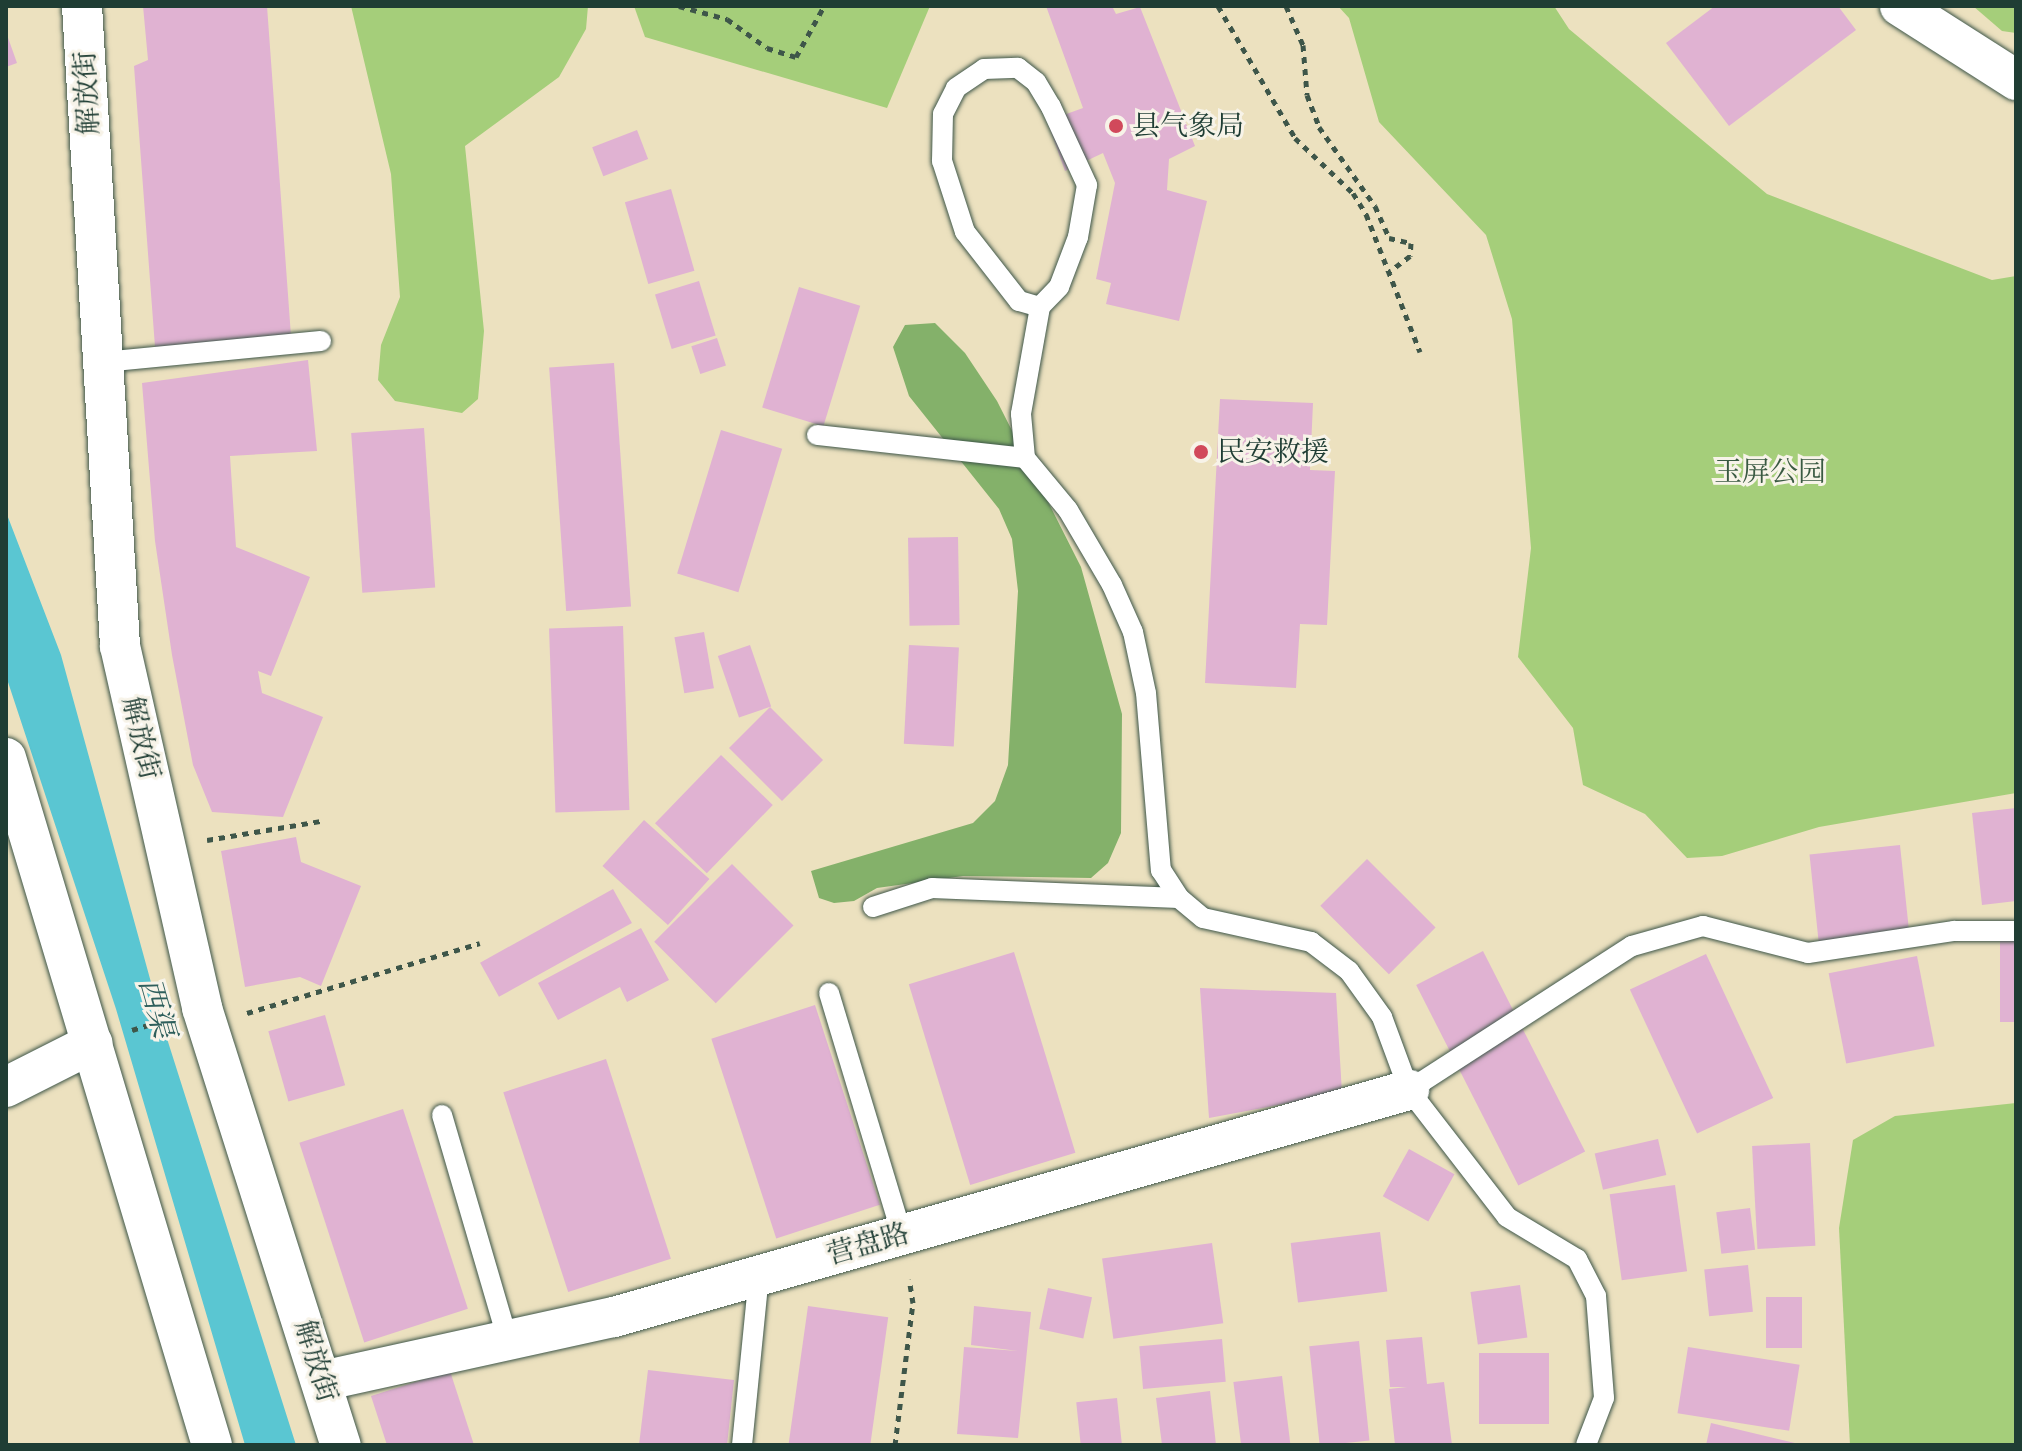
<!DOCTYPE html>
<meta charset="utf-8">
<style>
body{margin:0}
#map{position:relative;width:2022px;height:1451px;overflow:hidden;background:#ece1bf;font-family:Cardo,"Noto Serif SC",serif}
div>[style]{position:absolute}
.green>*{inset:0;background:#a5ce7a}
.forest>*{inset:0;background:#84b16a}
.water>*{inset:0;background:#5ac6d2}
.building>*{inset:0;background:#e0b2d2;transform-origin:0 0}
.path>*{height:5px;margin-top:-2.5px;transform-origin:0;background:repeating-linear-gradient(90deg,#3e5649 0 6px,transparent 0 12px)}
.roads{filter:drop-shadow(0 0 2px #3e5649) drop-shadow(0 0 2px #3e5649)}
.service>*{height:20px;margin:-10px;padding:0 10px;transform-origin:10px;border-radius:10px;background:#fff}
.minor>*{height:40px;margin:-20px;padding:0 20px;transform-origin:20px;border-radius:20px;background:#fff}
.dots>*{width:22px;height:22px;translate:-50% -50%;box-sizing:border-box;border:4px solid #f7f3e8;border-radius:50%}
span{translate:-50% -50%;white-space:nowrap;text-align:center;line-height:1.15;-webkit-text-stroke:6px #f7f3e8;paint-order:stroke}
.street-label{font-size:28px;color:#1f3d34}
.poi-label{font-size:28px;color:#1f3d34}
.left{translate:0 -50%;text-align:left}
.park-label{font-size:28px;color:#3a5a42}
.water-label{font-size:30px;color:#2e5f5c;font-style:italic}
.frame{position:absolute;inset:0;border:8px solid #1f3d34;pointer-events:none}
</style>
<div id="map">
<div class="green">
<div style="clip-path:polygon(351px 6px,588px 6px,586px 29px,559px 77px,465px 146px,484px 331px,478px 399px,462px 413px,395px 401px,378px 380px,381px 345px,400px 297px,391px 174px)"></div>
<div style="clip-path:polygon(634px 6px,930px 6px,887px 108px,645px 37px)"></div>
<div style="clip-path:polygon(1338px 6px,1554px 6px,1569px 29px,1767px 194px,1992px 280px,2016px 276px,2016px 793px,1819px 827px,1722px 856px,1687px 858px,1645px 814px,1583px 785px,1573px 728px,1518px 657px,1531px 548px,1512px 319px,1486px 235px,1379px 122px,1349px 18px)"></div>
<div style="clip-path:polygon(1973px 6px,2016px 6px,2016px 33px,2002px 31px)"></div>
<div style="clip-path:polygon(2016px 1103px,2016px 1445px,1850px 1445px,1839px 1228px,1853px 1140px,1895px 1116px)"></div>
</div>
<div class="forest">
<div style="clip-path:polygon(935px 323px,965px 353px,997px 401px,1081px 567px,1122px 714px,1121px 833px,1108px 863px,1091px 878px,963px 876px,877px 888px,854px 901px,834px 903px,819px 898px,811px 871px,973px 823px,995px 801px,1008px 765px,1018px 591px,1012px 539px,999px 509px,909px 396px,893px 347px,905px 325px)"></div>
</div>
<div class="water">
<div style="clip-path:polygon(6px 512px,61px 655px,163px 1026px,296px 1445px,245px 1445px,116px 1009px,6px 676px)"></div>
</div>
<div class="building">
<div style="clip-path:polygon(143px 6px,267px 6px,291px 336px,155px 347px,134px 66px,148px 60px)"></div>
<div style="clip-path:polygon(1046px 6px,1112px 6px,1116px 14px,1140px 7px,1195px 146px,1169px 159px,1167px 190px,1207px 201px,1179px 321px,1106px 304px,1111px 283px,1096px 279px,1115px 183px,1103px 153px,1065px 171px,1047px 121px,1083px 108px)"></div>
<div style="clip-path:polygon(1715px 6px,1838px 6px,1856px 30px,1729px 126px,1666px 43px)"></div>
<div style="clip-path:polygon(6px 32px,17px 63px,6px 67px)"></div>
<div style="left:637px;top:130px;width:31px;height:48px;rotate:69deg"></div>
<div style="left:671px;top:189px;width:85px;height:48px;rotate:74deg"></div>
<div style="left:699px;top:281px;width:57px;height:46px;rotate:73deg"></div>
<div style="left:799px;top:287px;width:64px;height:126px;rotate:17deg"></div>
<div style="left:717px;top:338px;width:29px;height:27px;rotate:72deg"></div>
<div style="clip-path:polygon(308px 360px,317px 451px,230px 456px,236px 547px,310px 577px,271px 676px,258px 671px,262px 693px,323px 717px,283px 817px,212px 812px,193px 765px,172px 655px,155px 541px,142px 383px)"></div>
<div style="left:614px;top:363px;width:244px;height:65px;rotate:86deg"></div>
<div style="clip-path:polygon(1220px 399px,1313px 403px,1310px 470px,1335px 471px,1327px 625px,1300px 624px,1296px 688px,1205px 683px)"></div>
<div style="left:424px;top:428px;width:160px;height:73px;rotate:86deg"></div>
<div style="left:721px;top:430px;width:64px;height:150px;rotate:17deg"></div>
<div style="left:958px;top:537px;width:88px;height:50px;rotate:89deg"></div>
<div style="left:623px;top:626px;width:184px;height:74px;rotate:88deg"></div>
<div style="left:704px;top:632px;width:57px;height:30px;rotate:80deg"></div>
<div style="left:750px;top:645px;width:65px;height:34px;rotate:71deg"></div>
<div style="left:909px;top:645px;width:50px;height:99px;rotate:3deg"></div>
<div style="left:770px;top:707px;width:75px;height:58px;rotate:45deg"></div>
<div style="left:721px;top:755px;width:72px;height:95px;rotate:44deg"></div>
<div style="clip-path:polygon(2016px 808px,2016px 901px,1982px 905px,1972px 813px)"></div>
<div style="left:644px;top:820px;width:88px;height:62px;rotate:42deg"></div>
<div style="clip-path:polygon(296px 837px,301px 862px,361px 886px,321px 986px,300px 977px,245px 987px,221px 851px)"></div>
<div style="left:1900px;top:845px;width:91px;height:91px;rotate:84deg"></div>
<div style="left:1367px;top:859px;width:97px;height:66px;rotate:45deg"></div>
<div style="left:732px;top:864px;width:87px;height:110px;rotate:45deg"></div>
<div style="left:613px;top:889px;width:39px;height:152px;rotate:61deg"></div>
<div style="clip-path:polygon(641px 928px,669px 980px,627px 1002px,620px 987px,558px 1020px,538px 983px)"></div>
<div style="left:2000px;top:931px;width:16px;height:91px"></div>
<div style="left:1483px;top:951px;width:225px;height:75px;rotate:63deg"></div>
<div style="left:1014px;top:952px;width:210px;height:110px;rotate:73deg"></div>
<div style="left:1706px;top:954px;width:159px;height:84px;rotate:65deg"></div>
<div style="left:1917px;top:956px;width:92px;height:90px;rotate:79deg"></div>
<div style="clip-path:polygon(1200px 988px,1336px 993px,1342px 1093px,1209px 1118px)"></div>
<div style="left:815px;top:1005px;width:210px;height:109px;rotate:72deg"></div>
<div style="left:325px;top:1015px;width:73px;height:59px;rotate:74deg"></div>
<div style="left:606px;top:1059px;width:210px;height:108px;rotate:72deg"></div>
<div style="left:403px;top:1109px;width:210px;height:109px;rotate:72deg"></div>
<div style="left:1658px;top:1139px;width:37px;height:65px;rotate:77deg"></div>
<div style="left:1810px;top:1143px;width:103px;height:58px;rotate:87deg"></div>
<div style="left:1409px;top:1149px;width:52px;height:54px;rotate:29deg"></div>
<div style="left:1675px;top:1185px;width:87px;height:66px;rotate:82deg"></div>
<div style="left:1750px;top:1208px;width:42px;height:34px;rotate:83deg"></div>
<div style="left:1380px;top:1232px;width:60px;height:90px;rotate:83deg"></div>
<div style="left:1212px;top:1243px;width:81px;height:111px;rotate:82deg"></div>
<div style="left:1748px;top:1265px;width:47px;height:44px;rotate:84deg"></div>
<div style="left:1520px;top:1285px;width:53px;height:50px;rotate:82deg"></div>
<div style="left:1048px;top:1288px;width:45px;height:42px;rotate:12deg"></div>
<div style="left:1766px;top:1297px;width:36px;height:51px"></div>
<div style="left:808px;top:1306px;width:81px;height:140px;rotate:8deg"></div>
<div style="clip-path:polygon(974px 1306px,1031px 1312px,1018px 1438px,957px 1434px,964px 1347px,1018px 1351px,971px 1345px)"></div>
<div style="clip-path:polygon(1422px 1337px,1427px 1384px,1444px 1382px,1452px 1445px,1395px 1445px,1389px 1389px,1407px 1387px,1390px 1387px,1386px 1340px)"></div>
<div style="left:1222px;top:1339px;width:43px;height:83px;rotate:85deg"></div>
<div style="left:1359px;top:1341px;width:100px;height:50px;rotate:84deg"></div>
<div style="left:1688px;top:1347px;width:113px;height:67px;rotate:9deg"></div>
<div style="left:1479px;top:1353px;width:70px;height:71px"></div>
<div style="clip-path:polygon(648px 1370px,734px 1380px,727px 1445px,639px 1445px)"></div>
<div style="clip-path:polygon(450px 1371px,474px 1445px,387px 1445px,371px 1396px)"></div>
<div style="left:1282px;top:1376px;width:70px;height:49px;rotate:83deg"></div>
<div style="clip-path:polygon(1210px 1391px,1216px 1445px,1162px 1445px,1156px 1398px)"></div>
<div style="left:1117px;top:1398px;width:47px;height:41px;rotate:84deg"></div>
<div style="clip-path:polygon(1711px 1423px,1799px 1444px,1798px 1445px,1706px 1445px)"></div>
</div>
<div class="path">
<div style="left:679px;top:6px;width:50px;rotate:15.2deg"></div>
<div style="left:727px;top:19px;width:49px;rotate:35.9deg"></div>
<div style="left:767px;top:48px;width:30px;rotate:17deg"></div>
<div style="left:796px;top:57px;width:58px;rotate:-61.2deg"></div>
<div style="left:1218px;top:6px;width:153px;rotate:59.7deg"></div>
<div style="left:1295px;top:138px;width:80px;rotate:43.5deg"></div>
<div style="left:1353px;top:193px;width:25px;rotate:58deg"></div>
<div style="left:1366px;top:214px;width:148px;rotate:68.6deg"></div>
<div style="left:1286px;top:6px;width:43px;rotate:66.4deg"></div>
<div style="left:1303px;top:45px;width:50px;rotate:85.4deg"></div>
<div style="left:1307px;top:95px;width:34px;rotate:69deg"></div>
<div style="left:1319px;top:127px;width:97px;rotate:54.7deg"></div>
<div style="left:1375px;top:206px;width:35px;rotate:66deg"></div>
<div style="left:1389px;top:238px;width:23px;rotate:13deg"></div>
<div style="left:1411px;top:243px;width:13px;rotate:94deg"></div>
<div style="left:1410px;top:256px;width:25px;rotate:143deg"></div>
<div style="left:207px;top:840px;width:116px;rotate:-9.5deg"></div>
<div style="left:247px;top:1013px;width:243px;rotate:-16.7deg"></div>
<div style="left:132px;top:1030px;width:30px;rotate:-17deg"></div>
<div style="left:1116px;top:1444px;width:1px;rotate:45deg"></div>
<div style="left:895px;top:1445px;width:143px;rotate:-82.8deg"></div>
<div style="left:913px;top:1303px;width:24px;rotate:-99deg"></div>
</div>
<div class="roads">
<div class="service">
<div style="left:1018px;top:68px;width:23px;rotate:38deg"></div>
<div style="left:1036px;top:82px;width:29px;rotate:59deg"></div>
<div style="left:1051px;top:107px;width:86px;rotate:65.2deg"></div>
<div style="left:1087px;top:185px;width:53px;rotate:99.8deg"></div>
<div style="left:1078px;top:237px;width:53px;rotate:110.8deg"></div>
<div style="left:1059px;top:287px;width:28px;rotate:134deg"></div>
<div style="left:1040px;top:307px;width:22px;rotate:-164deg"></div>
<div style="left:1019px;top:301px;width:88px;rotate:-128deg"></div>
<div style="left:965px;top:232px;width:75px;rotate:-107.9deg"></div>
<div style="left:942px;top:161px;width:47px;rotate:-88.8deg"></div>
<div style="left:943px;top:114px;width:29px;rotate:-63deg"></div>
<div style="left:956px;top:88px;width:34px;rotate:-34deg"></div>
<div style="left:984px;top:69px;width:34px;rotate:-2deg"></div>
<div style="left:1040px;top:307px;width:109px;rotate:100.1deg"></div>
<div style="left:1021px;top:414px;width:44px;rotate:84.8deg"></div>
<div style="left:1025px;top:458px;width:67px;rotate:50.4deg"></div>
<div style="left:1068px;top:510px;width:87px;rotate:59.6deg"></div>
<div style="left:1112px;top:585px;width:51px;rotate:65.9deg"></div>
<div style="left:1133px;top:632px;width:62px;rotate:78deg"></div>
<div style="left:1146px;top:693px;width:178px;rotate:85.2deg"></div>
<div style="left:1161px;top:870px;width:33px;rotate:57deg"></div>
<div style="left:1179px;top:898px;width:31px;rotate:40deg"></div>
<div style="left:1203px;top:918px;width:111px;rotate:12.5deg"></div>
<div style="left:1311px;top:942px;width:48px;rotate:37.3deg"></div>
<div style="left:1349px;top:971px;width:57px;rotate:54.3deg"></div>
<div style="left:1382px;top:1017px;width:78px;rotate:69.7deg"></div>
<div style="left:1409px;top:1090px;width:160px;rotate:52.3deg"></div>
<div style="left:1507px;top:1217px;width:82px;rotate:31deg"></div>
<div style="left:1577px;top:1259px;width:42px;rotate:62.8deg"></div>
<div style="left:1596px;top:1296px;width:102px;rotate:85.5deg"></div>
<div style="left:1604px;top:1398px;width:50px;rotate:111deg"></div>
<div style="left:103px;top:362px;width:219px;rotate:-5.5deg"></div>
<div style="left:817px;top:435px;width:209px;rotate:6.3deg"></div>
<div style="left:873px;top:907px;width:62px;rotate:-17.9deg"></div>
<div style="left:932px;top:888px;width:247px;rotate:2.3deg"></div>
<div style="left:829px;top:993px;width:253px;rotate:73.2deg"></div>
<div style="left:1409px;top:1090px;width:265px;rotate:-32.9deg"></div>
<div style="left:1632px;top:946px;width:74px;rotate:-15.7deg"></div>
<div style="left:1703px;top:926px;width:108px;rotate:14.4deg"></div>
<div style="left:1808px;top:953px;width:148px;rotate:-8.6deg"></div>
<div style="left:1954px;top:931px;width:62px"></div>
<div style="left:442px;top:1115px;width:234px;rotate:73.7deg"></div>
<div style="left:742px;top:1445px;width:171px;rotate:-84.3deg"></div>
</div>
<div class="minor">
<div style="left:82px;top:6px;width:641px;rotate:86.6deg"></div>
<div style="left:120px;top:646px;width:371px;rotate:77.2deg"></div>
<div style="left:202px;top:1008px;width:459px;rotate:72.4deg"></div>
<div style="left:1900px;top:6px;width:138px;rotate:32.5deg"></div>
<div style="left:6px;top:758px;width:717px;rotate:73.31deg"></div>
<div style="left:6px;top:1087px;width:97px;rotate:-26.8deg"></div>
<div style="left:322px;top:1381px;width:299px;rotate:-12.4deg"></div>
<div style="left:614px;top:1317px;width:827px;rotate:-15.94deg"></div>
</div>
</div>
<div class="dots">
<div style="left:1116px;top:126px;background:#d1495b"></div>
<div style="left:1201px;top:452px;background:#d1495b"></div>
</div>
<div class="street-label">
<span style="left:87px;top:93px;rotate:-93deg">解放街</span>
<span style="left:141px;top:738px;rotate:77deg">解放街</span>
<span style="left:868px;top:1244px;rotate:-16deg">营盘路</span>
<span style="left:316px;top:1361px;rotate:73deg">解放街</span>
</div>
<div class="poi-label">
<span class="left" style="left:1132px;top:126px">县气象局</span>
<span class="left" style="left:1217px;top:452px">民安救援</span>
</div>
<div class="park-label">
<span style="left:1770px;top:472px">玉屏公园</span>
</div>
<div class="water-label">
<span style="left:156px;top:1008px;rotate:74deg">西渠</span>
</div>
<div class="frame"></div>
</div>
